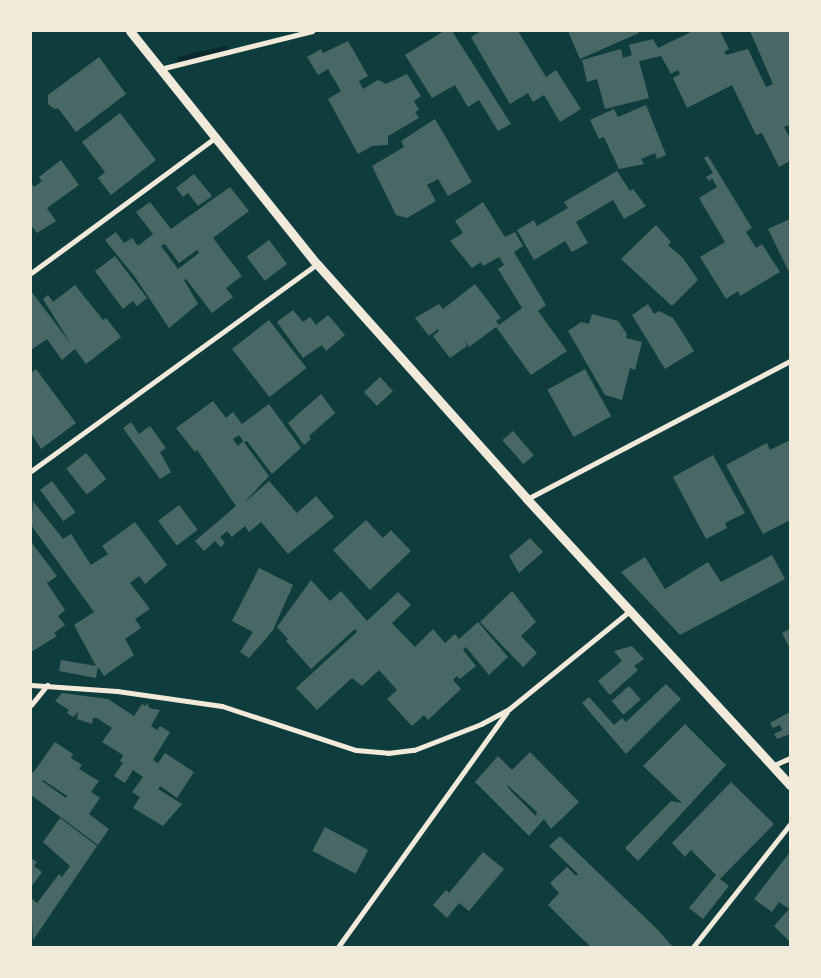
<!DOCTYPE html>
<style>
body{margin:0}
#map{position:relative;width:821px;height:978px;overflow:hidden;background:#0f3d3e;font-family:Barlow,sans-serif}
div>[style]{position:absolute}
.stream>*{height:8px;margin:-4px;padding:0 4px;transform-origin:4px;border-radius:4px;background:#0a2a2b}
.building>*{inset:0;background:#486865;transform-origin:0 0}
.minor>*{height:5px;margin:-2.5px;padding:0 2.5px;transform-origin:2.5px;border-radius:2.5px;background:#f1e9da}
.tertiary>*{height:9px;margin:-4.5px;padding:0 4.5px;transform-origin:4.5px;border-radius:4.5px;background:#f1e9da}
span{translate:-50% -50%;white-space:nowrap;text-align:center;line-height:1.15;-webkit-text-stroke:5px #f1e9da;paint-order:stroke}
.frame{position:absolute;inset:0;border:32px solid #f1e9da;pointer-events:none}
</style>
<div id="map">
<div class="stream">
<div style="left:181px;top:60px;width:45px;rotate:-12.8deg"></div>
</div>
<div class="building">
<div style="clip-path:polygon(444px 31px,452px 31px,511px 124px,498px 131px,479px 100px,468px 107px,455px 85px,432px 98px,405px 55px)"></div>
<div style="clip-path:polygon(481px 31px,518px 31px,546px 77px,556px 70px,581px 109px,560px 122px,544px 95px,533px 102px,528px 93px,510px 104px,471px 37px)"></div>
<div style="clip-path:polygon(568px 31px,638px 31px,639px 33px,580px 59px)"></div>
<div style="clip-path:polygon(693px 31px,720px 31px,729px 49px,724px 52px,726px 55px,748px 49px,766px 87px,773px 84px,750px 31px,790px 31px,790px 125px,784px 127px,790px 138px,790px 161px,779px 167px,762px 133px,756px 135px,732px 85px,687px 108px,673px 78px,680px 74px,678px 70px,671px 74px,661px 56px,639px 61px,649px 98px,605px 109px,597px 79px,587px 82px,582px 60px,621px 49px,623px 58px,632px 55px,629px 45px,653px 39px,658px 48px)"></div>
<div style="clip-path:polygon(348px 41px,368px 76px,359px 81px,363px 89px,378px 80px,386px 84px,407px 74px,421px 96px,414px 101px,419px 110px,415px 112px,419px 118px,388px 136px,388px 145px,372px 146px,358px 154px,328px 99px,341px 91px,328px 69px,318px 75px,307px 57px,321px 49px,323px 53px)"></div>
<div style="clip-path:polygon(99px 57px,126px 94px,76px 132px,58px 108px,54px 109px,48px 104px,48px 95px)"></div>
<div style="clip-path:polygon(646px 105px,666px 155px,657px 159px,655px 153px,641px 159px,644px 164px,619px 169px,604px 137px,599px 139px,590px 120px,614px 109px,618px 117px)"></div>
<div style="clip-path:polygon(120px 113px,156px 160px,111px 195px,98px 178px,105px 172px,82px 142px)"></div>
<div style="clip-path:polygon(435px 119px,472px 182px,448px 196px,438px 179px,427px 185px,436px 201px,407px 218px,396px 215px,372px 166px,404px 147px,401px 141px)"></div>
<div style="clip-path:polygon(708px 156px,752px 228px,746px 232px,756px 248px,762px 244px,780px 272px,740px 296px,738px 291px,726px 299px,700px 257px,725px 242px,699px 198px,717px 187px,712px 178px,709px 181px,706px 177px,713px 173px,704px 158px)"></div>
<div style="clip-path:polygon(61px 160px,79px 185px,47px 208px,56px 221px,37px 233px,31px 225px,31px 183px,34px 187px,42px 181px,39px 177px)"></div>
<div style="clip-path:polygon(617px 171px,630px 191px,633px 189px,646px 206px,624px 219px,613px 200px,576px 222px,588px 243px,572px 252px,565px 241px,534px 260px,517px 230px,534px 220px,537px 226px,568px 208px,564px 202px)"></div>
<div style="clip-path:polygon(194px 174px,212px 196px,198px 206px,188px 193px,183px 197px,176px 188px)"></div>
<div style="clip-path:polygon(evenodd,230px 187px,249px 211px,213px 238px,242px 276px,226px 288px,233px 297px,212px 313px,186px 279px,184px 280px,198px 304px,169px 328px,135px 277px,105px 240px,116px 232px,124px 243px,132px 238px,138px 246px,153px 234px,136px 212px,150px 202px,171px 229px,230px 187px,165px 244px,179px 263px,197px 250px,199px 253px,178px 269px,161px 246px,165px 244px)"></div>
<div style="clip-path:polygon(483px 202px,505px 237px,515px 232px,523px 246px,514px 252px,546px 305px,538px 311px,567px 351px,531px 375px,496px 327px,469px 347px,465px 340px,467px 346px,450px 358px,433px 336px,439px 331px,438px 329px,429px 336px,415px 318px,439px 304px,443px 309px,475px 284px,501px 318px,496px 321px,499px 325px,522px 308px,498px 269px,504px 265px,499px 257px,483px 266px,481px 262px,472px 268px,450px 241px,463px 233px,455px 221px)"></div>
<div style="clip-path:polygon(790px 219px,790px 274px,768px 229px)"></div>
<div style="clip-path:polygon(656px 225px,671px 242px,668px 245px,683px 258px,698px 280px,672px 306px,621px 259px)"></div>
<div style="left:269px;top:240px;width:30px;height:28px;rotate:53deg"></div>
<div style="clip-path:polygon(115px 256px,147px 298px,137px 306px,133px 301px,123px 309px,95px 271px)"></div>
<div style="clip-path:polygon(75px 285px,103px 320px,106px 318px,121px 337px,86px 364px,75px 349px,62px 360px,47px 339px,31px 350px,31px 291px,71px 344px,43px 299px,48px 295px,53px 302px)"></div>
<div style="clip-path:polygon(648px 304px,654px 314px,659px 311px,673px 318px,694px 351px,665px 369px,632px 315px)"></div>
<div style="clip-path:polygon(293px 310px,303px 322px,310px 317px,316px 325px,328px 315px,345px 335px,326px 351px,322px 345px,303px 358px,277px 322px)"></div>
<div style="clip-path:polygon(592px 314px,618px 321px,627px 334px,626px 338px,642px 342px,635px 370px,630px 368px,622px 400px,605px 395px,568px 331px,581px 322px,589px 324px)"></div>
<div style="left:269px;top:320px;width:61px;height:47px;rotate:52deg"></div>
<div style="clip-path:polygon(36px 369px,76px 423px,41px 449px,31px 433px,31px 373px)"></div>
<div style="left:585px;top:369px;width:54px;height:43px;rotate:61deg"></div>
<div style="left:380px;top:377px;width:19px;height:22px;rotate:47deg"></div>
<div style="clip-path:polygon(321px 394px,335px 413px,309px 436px,311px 439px,304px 445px,288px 423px)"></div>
<div style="clip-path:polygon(213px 401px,226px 418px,233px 412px,242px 424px,269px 404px,301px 448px,272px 474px,247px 441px,244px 442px,239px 435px,233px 439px,238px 446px,243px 441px,269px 476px,244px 503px,269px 481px,297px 513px,316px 496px,334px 517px,288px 554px,261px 522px,249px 532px,245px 526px,232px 537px,227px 531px,220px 537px,225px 543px,221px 547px,215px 541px,204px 551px,195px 541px,236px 506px,197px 450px,195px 452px,176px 428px)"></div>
<div style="clip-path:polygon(131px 422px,139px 434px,150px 426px,166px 448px,160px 452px,171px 472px,160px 479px,123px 428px)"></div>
<div style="left:513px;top:431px;width:32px;height:14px;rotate:49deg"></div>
<div style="clip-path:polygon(790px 440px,790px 523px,788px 521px,763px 534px,726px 465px,767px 443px,770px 450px)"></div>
<div style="left:86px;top:453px;width:33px;height:25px;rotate:52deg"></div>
<div style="clip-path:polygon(713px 455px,745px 513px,725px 523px,727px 528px,706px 539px,673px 477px)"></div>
<div style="left:52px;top:481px;width:39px;height:15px;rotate:53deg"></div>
<div style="clip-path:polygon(33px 501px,63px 539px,71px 534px,91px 565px,108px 554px,102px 546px,135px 522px,167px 565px,145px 584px,139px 576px,130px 583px,150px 609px,135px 619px,141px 628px,125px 639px,134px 655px,104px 676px,98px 667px,96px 678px,59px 671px,61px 660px,96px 666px,74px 625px,94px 612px,31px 525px)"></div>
<div style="left:179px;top:505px;width:31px;height:26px;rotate:53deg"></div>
<div style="clip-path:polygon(366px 520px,383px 538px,391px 530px,411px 551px,370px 590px,333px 550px)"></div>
<div style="clip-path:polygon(530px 538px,543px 552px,519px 573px,509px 556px)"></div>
<div style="clip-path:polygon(31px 542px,57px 576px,47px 583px,65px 610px,58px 616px,65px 625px,54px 633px,57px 636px,31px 652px)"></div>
<div style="clip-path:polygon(772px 555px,785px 579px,680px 635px,621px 572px,645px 557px,665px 589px,708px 562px,721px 582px)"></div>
<div style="clip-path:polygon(259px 568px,293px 585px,273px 630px,249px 658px,240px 652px,253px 632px,232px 621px)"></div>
<div style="clip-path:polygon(311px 580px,330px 601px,341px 591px,367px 621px,398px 592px,411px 605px,392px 623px,415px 647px,433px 629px,445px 643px,455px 634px,459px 639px,478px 622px,508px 657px,489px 675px,466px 647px,463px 650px,476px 666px,460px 679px,457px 676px,453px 680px,461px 689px,428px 720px,424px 715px,412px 726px,387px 699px,397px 690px,379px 670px,362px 686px,352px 678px,317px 710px,296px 688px,357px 632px,355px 629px,311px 669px,286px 641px,288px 639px,277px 627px)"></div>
<div style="clip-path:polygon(512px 591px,536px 622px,521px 636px,537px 653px,523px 667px,480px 622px)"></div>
<div style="clip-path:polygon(790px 629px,790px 649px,782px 633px)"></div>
<div style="clip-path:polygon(632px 646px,644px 659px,634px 666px,638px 670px,610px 695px,598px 681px,622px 661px,614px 651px)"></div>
<div style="clip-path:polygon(666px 684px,681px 699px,626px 754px,582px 703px,589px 697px,614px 725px,622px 718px,626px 722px)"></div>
<div style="left:629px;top:686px;width:18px;height:23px;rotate:49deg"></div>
<div style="clip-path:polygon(62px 693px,108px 699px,134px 716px,142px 704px,145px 706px,148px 703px,149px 708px,160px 710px,151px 726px,157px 730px,160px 726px,170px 732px,153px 760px,158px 763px,165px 753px,194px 772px,177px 798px,160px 786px,158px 789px,182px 804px,163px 826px,133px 808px,140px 797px,132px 792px,143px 777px,133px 770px,125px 783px,114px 776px,123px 763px,120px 761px,123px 755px,102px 742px,112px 728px,97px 718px,93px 718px,92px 724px,77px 719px,78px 712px,73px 717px,67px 713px,69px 710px,55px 701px)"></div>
<div style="clip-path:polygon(790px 712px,790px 734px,777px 739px,774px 734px,782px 730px,780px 725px,773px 728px,770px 723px)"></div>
<div style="clip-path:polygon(685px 724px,726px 765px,638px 861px,625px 848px,671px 801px,682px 803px,643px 766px)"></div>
<div style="clip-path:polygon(evenodd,55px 742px,73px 754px,71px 758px,82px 765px,79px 769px,99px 781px,91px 792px,100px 798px,89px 814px,109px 829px,98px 845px,31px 795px,31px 771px,33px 773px,55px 742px,43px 780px,67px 796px,66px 798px,42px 781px,43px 780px)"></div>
<div style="clip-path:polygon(evenodd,530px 752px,579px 802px,551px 829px,544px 819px,529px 836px,475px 782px,498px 756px,512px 770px,530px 752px,506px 784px,537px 812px,536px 816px,510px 790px,506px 784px)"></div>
<div style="clip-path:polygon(731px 782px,774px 824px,720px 879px,729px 886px,703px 919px,689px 908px,716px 875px,691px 850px,685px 857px,672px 843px)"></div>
<div style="clip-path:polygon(60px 818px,97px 846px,33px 940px,31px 898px,37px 903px,59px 874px,62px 877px,70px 866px,43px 842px)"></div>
<div style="left:325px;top:827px;width:49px;height:27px;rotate:28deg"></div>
<div style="clip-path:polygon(560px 836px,657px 929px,673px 947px,591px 947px,574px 931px,548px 905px,559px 893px,550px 883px,567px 867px,576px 876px,578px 874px,549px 846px)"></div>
<div style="clip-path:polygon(483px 852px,504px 869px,469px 911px,459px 903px,447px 918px,433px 905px,446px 890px,449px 893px)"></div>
<div style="clip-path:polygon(790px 852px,790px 942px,774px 926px,789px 909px,779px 902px,772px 912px,754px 899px)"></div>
<div style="clip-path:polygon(31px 858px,37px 862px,34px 866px,42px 872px,31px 887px)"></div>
</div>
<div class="minor">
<div style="left:160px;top:69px;width:157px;rotate:-14deg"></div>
<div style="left:31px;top:273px;width:230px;rotate:-36.3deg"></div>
<div style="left:31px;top:471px;width:353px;rotate:-35.9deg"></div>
<div style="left:527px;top:499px;width:297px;rotate:-27.7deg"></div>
<div style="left:31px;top:685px;width:86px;rotate:4deg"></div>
<div style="left:117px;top:691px;width:106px;rotate:8.1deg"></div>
<div style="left:222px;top:706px;width:141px;rotate:18.2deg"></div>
<div style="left:356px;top:750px;width:32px;rotate:5deg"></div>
<div style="left:388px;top:753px;width:26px;rotate:-7deg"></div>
<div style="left:414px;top:750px;width:72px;rotate:-21.2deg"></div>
<div style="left:481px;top:724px;width:32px;rotate:-28deg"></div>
<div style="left:509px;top:709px;width:157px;rotate:-39.1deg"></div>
<div style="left:31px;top:705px;width:26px;rotate:-51deg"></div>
<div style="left:772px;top:766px;width:20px;rotate:-24deg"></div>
<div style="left:338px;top:947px;width:289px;rotate:-54.3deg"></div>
<div style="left:693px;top:947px;width:157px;rotate:-51.7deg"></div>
</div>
<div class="tertiary">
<div style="left:130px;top:31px;width:299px;rotate:51.3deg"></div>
<div style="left:317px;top:264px;width:315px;rotate:48.2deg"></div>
<div style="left:527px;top:499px;width:389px;rotate:47.4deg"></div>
</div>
<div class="frame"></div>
</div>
